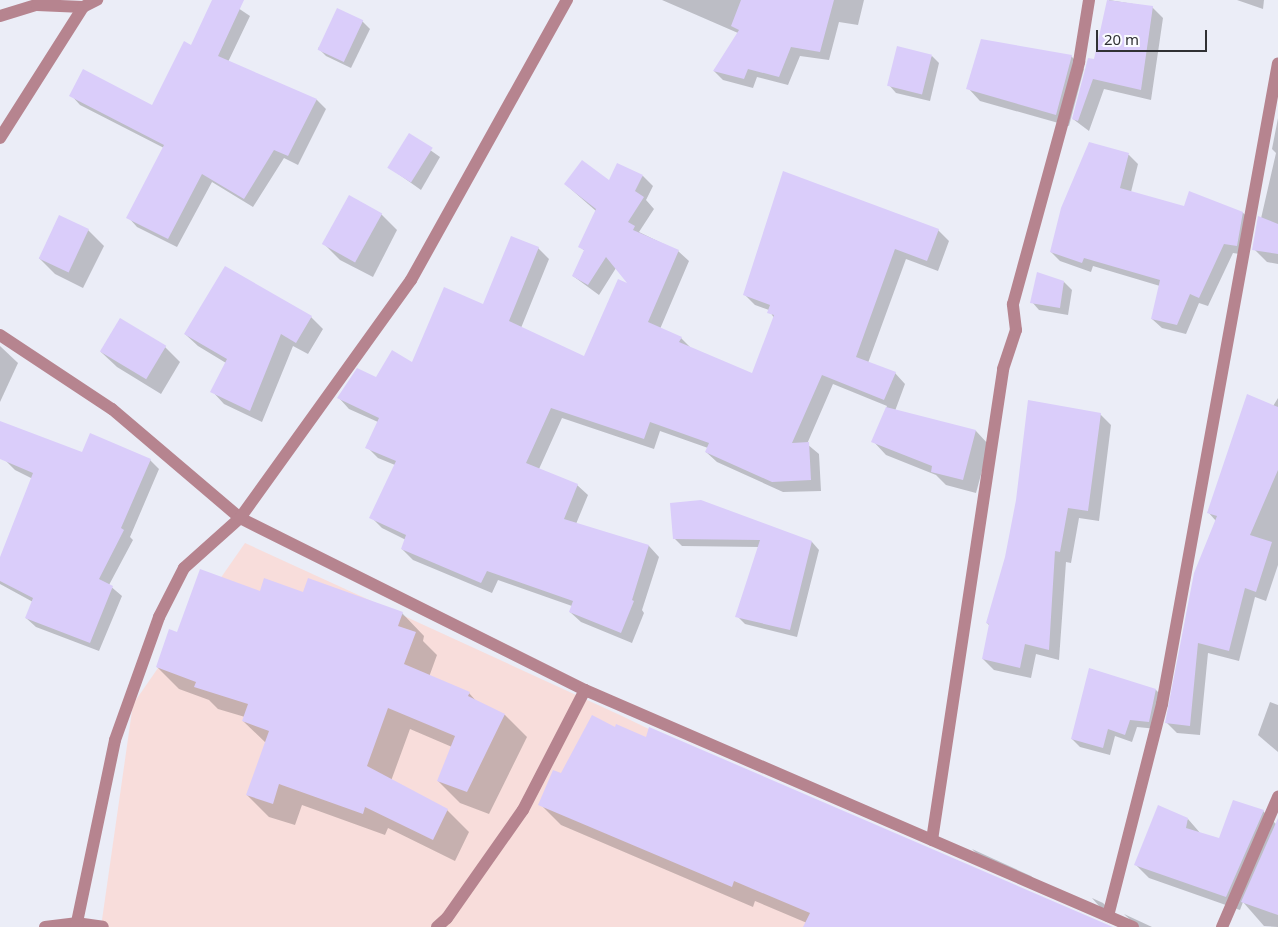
<!DOCTYPE html>
<style>
body{margin:0}
#map{position:relative;width:1278px;height:927px;overflow:hidden;background:#ebedf7;font-family:"Noto Sans",sans-serif}
div>[style]{position:absolute}
.commercial>*{inset:0;background:#f8dddb}
.shadow>*{inset:0;background:#0003}
.building>*{inset:0;background:#dacdfa;transform-origin:0 0}
.minor>*{height:12px;margin:-6px;padding:0 6px;transform-origin:6px;border-radius:6px;background:#b6848f}
span{translate:-50% -50%;white-space:nowrap;text-align:center;line-height:1.15;-webkit-text-stroke:4px #fafbff;paint-order:stroke}
.scale{position:absolute;left:1096px;top:30px;width:111px;height:22px;box-sizing:border-box;border:2px solid #303134;border-top:0;padding-left:6px;font-size:15px;line-height:18px;white-space:nowrap;color:#303134;-webkit-text-stroke:4px #fafbff;paint-order:stroke}
</style>
<div id="map">
<div class="commercial">
<div style="clip-path:polygon(245px 543px,622px 716px,1057px 927px,101px 927px,133px 704px)"></div>
</div>
<div class="shadow">
<div style="clip-path:polygon(214px 0,226px 0,250px 16px,228px 62px,317px 100px,326px 109px,298px 165px,284px 158px,253px 207px,212px 182px,177px 247px,137px 227px,128px 217px,164px 148px,80px 105px,71px 95px,153px 107px,192px 46px)"></div>
<div style="clip-path:polygon(662px 0,864px 0,858px 25px,839px 22px,829px 60px,800px 56px,788px 85px,757px 77px,753px 88px,723px 80px,714px 71px,738px 33px)"></div>
<div style="clip-path:polygon(1109px 0,1152px 7px,1163px 18px,1151px 100px,1104px 89px,1089px 131px,1073px 119px,1095px 60px)"></div>
<div style="clip-path:polygon(1237px 0,1264px 0,1263px 9px)"></div>
<div style="clip-path:polygon(362px 21px,370px 29px,351px 68px,326px 56px,318px 48px)"></div>
<div style="clip-path:polygon(932px 56px,939px 63px,930px 101px,896px 93px,889px 85px)"></div>
<div style="clip-path:polygon(1071px 56px,1084px 69px,1069px 126px,980px 101px,968px 88px)"></div>
<div style="clip-path:polygon(1278px 118px,1278px 117px,1278px 264px,1267px 262px,1254px 249px,1276px 153px,1272px 149px)"></div>
<div style="clip-path:polygon(409px 135px,440px 157px,421px 190px,390px 168px)"></div>
<div style="clip-path:polygon(1090px 144px,1129px 155px,1138px 164px,1131px 192px,1185px 208px,1242px 212px,1252px 221px,1246px 255px,1233px 253px,1208px 306px,1199px 303px,1186px 334px,1162px 328px,1152px 319px,1160px 286px,1093px 266px,1091px 272px,1060px 261px,1051px 252px)"></div>
<div style="clip-path:polygon(643px 176px,653px 186px,646px 200px,654px 209px,639px 232px,678px 251px,689px 261px,660px 329px,681px 338px,691px 348px,753px 375px,774px 318px,769px 310px,755px 305px,744px 294px,938px 230px,949px 241px,938px 271px,906px 259px,868px 363px,895px 373px,905px 384px,895px 411px,976px 431px,989px 445px,976px 493px,946px 485px,936px 475px,886px 455px,873px 441px,887px 406px,833px 384px,807px 444px,819px 454px,821px 491px,783px 492px,717px 462px,706px 452px,708px 448px,660px 431px,654px 449px,562px 418px,539px 469px,577px 485px,588px 495px,576px 524px,649px 546px,659px 557px,642px 610px,644px 613px,632px 643px,581px 622px,570px 612px,572px 606px,498px 580px,492px 593px,413px 560px,402px 549px,406px 540px,382px 528px,371px 517px,395px 465px,378px 458px,367px 447px,378px 422px,349px 409px,339px 398px,413px 364px,484px 306px,538px 248px,549px 259px,521px 328px,585px 358px,631px 286px,616px 268px,599px 295px,573px 276px,585px 251px,580px 247px,596px 211px,565px 184px,609px 182px)"></div>
<div style="clip-path:polygon(381px 214px,397px 230px,373px 277px,340px 260px,324px 244px)"></div>
<div style="clip-path:polygon(88px 230px,104px 246px,83px 288px,55px 274px,39px 258px)"></div>
<div style="clip-path:polygon(1064px 282px,1072px 290px,1068px 315px,1039px 310px,1032px 302px)"></div>
<div style="clip-path:polygon(311px 317px,323px 329px,308px 354px,293px 346px,262px 422px,224px 404px,212px 391px,226px 363px,198px 346px,185px 334px)"></div>
<div style="clip-path:polygon(0 346px,18px 363px,0 402px)"></div>
<div style="clip-path:polygon(165px 347px,180px 362px,161px 394px,117px 367px,101px 352px)"></div>
<div style="clip-path:polygon(1278px 398px,1278px 565px,1266px 601px,1255px 597px,1239px 661px,1208px 653px,1200px 735px,1177px 733px,1167px 723px,1216px 521px,1208px 512px)"></div>
<div style="clip-path:polygon(1100px 414px,1111px 425px,1099px 521px,1079px 518px,1071px 563px,1066px 562px,1059px 660px,1036px 654px,1031px 678px,994px 670px,983px 659px,990px 626px,987px 623px)"></div>
<div style="clip-path:polygon(83px 454px,150px 460px,159px 469px,130px 537px,133px 540px,109px 585px,122px 596px,99px 651px,36px 627px,26px 618px,33px 602px,0 584px,0 560px,33px 479px,15px 470px,6px 461px)"></div>
<div style="clip-path:polygon(671px 504px,812px 542px,819px 550px,797px 637px,745px 624px,737px 616px,759px 547px,682px 546px,674px 538px)"></div>
<div style="clip-path:polygon(260px 593px,304px 594px,402px 613px,424px 636px,423px 641px,437px 655px,429px 677px,469px 693px,478px 703px,505px 715px,527px 737px,489px 814px,460px 803px,438px 781px,452px 747px,410px 729px,391px 781px,447px 810px,469px 832px,455px 861px,388px 828px,385px 835px,302px 805px,295px 825px,269px 817px,247px 795px,266px 743px,243px 721px,245px 717px,218px 709px,209px 700px,179px 689px,157px 667px,178px 634px)"></div>
<div style="clip-path:polygon(1090px 669px,1156px 690px,1164px 698px,1157px 729px,1137px 727px,1132px 742px,1115px 736px,1110px 755px,1080px 747px,1072px 739px)"></div>
<div style="clip-path:polygon(1270px 702px,1278px 705px,1278px 752px,1258px 735px)"></div>
<div style="clip-path:polygon(615px 729px,1109px 927px,806px 927px,807px 923px,755px 901px,753px 907px,561px 825px,540px 804px,562px 774px)"></div>
<div style="clip-path:polygon(1263px 811px,1276px 824px,1278px 821px,1278px 927px,1264px 926px,1243px 902px,1240px 910px,1149px 878px,1136px 865px,1188px 819px,1201px 834px,1220px 839px)"></div>
<div style="clip-path:polygon(972px 849px,1031px 876px,1050px 894px,992px 869px)"></div>
<div style="clip-path:polygon(1092px 898px,1103px 903px,1118px 918px,1107px 915px)"></div>
<div style="clip-path:polygon(1124px 914px,1152px 927px,1138px 927px)"></div>
</div>
<div class="building">
<div style="clip-path:polygon(212px 0,244px 0,218px 56px,317px 99px,288px 156px,274px 150px,244px 199px,202px 174px,168px 239px,126px 218px,164px 145px,69px 96px,83px 69px,152px 105px,184px 41px,191px 45px)"></div>
<div style="clip-path:polygon(741px 0,834px 0,820px 52px,791px 47px,779px 77px,748px 69px,744px 79px,713px 71px,739px 30px,731px 26px)"></div>
<div style="clip-path:polygon(1107px 0,1153px 6px,1141px 90px,1093px 79px,1078px 121px,1072px 119px,1088px 58px,1094px 59px)"></div>
<div style="left:337px;top:8px;width:29px;height:46px;rotate:25deg"></div>
<div style="clip-path:polygon(981px 39px,1072px 55px,1056px 115px,966px 89px)"></div>
<div style="left:897px;top:46px;width:36px;height:41px;rotate:14deg"></div>
<div style="left:409px;top:133px;width:28px;height:41px;rotate:32deg"></div>
<div style="clip-path:polygon(1089px 142px,1129px 153px,1120px 188px,1184px 206px,1189px 191px,1243px 212px,1237px 246px,1224px 244px,1199px 298px,1190px 294px,1177px 325px,1151px 319px,1160px 280px,1084px 258px,1082px 263px,1050px 252px,1061px 208px)"></div>
<div style="clip-path:polygon(582px 160px,609px 180px,617px 163px,643px 175px,635px 191px,644px 197px,628px 222px,635px 226px,633px 230px,679px 250px,648px 322px,682px 337px,679px 342px,752px 373px,774px 315px,767px 313px,770px 305px,743px 295px,783px 171px,939px 229px,927px 261px,895px 249px,856px 357px,896px 372px,884px 400px,822px 375px,792px 443px,809px 442px,811px 480px,772px 482px,705px 452px,709px 443px,650px 422px,644px 439px,551px 408px,526px 463px,578px 484px,564px 519px,649px 545px,632px 600px,634px 601px,621px 633px,569px 612px,573px 601px,487px 571px,481px 583px,401px 549px,406px 535px,369px 518px,396px 461px,365px 448px,379px 418px,337px 398px,357px 368px,376px 377px,392px 350px,412px 362px,444px 287px,483px 304px,511px 236px,539px 247px,509px 321px,584px 356px,618px 279px,627px 283px,606px 257px,588px 285px,572px 276px,584px 250px,578px 247px,596px 209px,564px 184px)"></div>
<div style="left:349px;top:195px;width:38px;height:56px;rotate:29deg"></div>
<div style="left:59px;top:215px;width:33px;height:48px;rotate:25deg"></div>
<div style="clip-path:polygon(1258px 216px,1278px 224px,1278px 254px,1252px 250px)"></div>
<div style="clip-path:polygon(225px 266px,312px 316px,296px 343px,281px 334px,250px 411px,210px 392px,227px 359px,184px 334px)"></div>
<div style="clip-path:polygon(1037px 272px,1064px 281px,1060px 308px,1030px 303px)"></div>
<div style="left:120px;top:318px;width:54px;height:39px;rotate:31deg"></div>
<div style="clip-path:polygon(1247px 394px,1278px 407px,1278px 470px,1250px 535px,1272px 542px,1256px 592px,1245px 588px,1229px 651px,1198px 643px,1190px 726px,1165px 723px,1194px 573px,1217px 516px,1207px 513px)"></div>
<div style="clip-path:polygon(1028px 400px,1101px 413px,1088px 511px,1068px 508px,1060px 552px,1055px 551px,1049px 650px,1025px 644px,1020px 668px,982px 659px,989px 624px,986px 623px,1005px 557px,1016px 500px)"></div>
<div style="clip-path:polygon(886px 407px,976px 430px,963px 480px,931px 472px,932px 466px,871px 442px)"></div>
<div style="clip-path:polygon(0 421px,82px 452px,90px 433px,151px 459px,121px 528px,124px 530px,99px 579px,113px 586px,90px 643px,25px 618px,33px 598px,0 581px,0 557px,33px 473px,0 459px)"></div>
<div style="clip-path:polygon(701px 500px,812px 541px,790px 630px,735px 617px,760px 540px,673px 539px,670px 503px)"></div>
<div style="clip-path:polygon(200px 569px,260px 591px,264px 578px,303px 592px,308px 578px,403px 612px,398px 626px,416px 632px,404px 664px,470px 692px,468px 696px,505px 714px,467px 792px,437px 781px,455px 736px,388px 708px,367px 766px,448px 809px,433px 840px,365px 807px,363px 814px,279px 784px,273px 804px,246px 795px,269px 731px,242px 721px,248px 704px,194px 687px,196px 682px,156px 667px,169px 629px,177px 632px)"></div>
<div style="clip-path:polygon(1089px 668px,1156px 689px,1149px 722px,1130px 720px,1125px 735px,1108px 729px,1103px 748px,1071px 739px)"></div>
<div style="clip-path:polygon(592px 715px,615px 727px,616px 724px,646px 737px,649px 727px,1113px 927px,803px 927px,810px 913px,734px 881px,732px 887px,538px 805px,553px 770px,561px 773px)"></div>
<div style="clip-path:polygon(1233px 800px,1264px 810px,1226px 897px,1134px 865px,1158px 805px,1188px 818px,1186px 828px,1219px 838px)"></div>
<div style="clip-path:polygon(1278px 818px,1278px 915px,1241px 902px)"></div>
</div>
<div class="minor">
<div style="left:0;top:16px;width:39px;rotate:-17deg"></div>
<div style="left:37px;top:5px;width:46px;rotate:2.5deg"></div>
<div style="left:83px;top:7px;width:16px;rotate:-27deg"></div>
<div style="left:0;top:138px;width:155px;rotate:-57.6deg"></div>
<div style="left:0;top:335px;width:134px;rotate:33.5deg"></div>
<div style="left:112px;top:409px;width:168px;rotate:40.4deg"></div>
<div style="left:240px;top:518px;width:385px;rotate:26.5deg"></div>
<div style="left:585px;top:690px;width:597px;rotate:23.39deg"></div>
<div style="left:932px;top:840px;width:476px;rotate:-81.4deg"></div>
<div style="left:1003px;top:369px;width:41px;rotate:-71.6deg"></div>
<div style="left:1016px;top:330px;width:26px;rotate:-97deg"></div>
<div style="left:1013px;top:304px;width:251px;rotate:-74.7deg"></div>
<div style="left:1079px;top:62px;width:63px;rotate:-80.8deg"></div>
<div style="left:1108px;top:916px;width:219px;rotate:-75.7deg"></div>
<div style="left:1162px;top:704px;width:651px;rotate:-79.74deg"></div>
<div style="left:45px;top:927px;width:31px;rotate:-7deg"></div>
<div style="left:76px;top:923px;width:27px;rotate:8deg"></div>
<div style="left:76px;top:927px;width:191px;rotate:-78.2deg"></div>
<div style="left:115px;top:740px;width:131px;rotate:-70.3deg"></div>
<div style="left:159px;top:617px;width:55px;rotate:-63deg"></div>
<div style="left:184px;top:568px;width:75px;rotate:-41.8deg"></div>
<div style="left:240px;top:518px;width:293px;rotate:-54.3deg"></div>
<div style="left:411px;top:280px;width:321px;rotate:-60.9deg"></div>
<div style="left:437px;top:927px;width:13px;rotate:-42deg"></div>
<div style="left:447px;top:918px;width:132px;rotate:-54.9deg"></div>
<div style="left:523px;top:810px;width:135px;rotate:-62.7deg"></div>
<div style="left:1222px;top:927px;width:142px;rotate:-66.7deg"></div>
</div>
<div class="scale">20 m</div>
</div>
